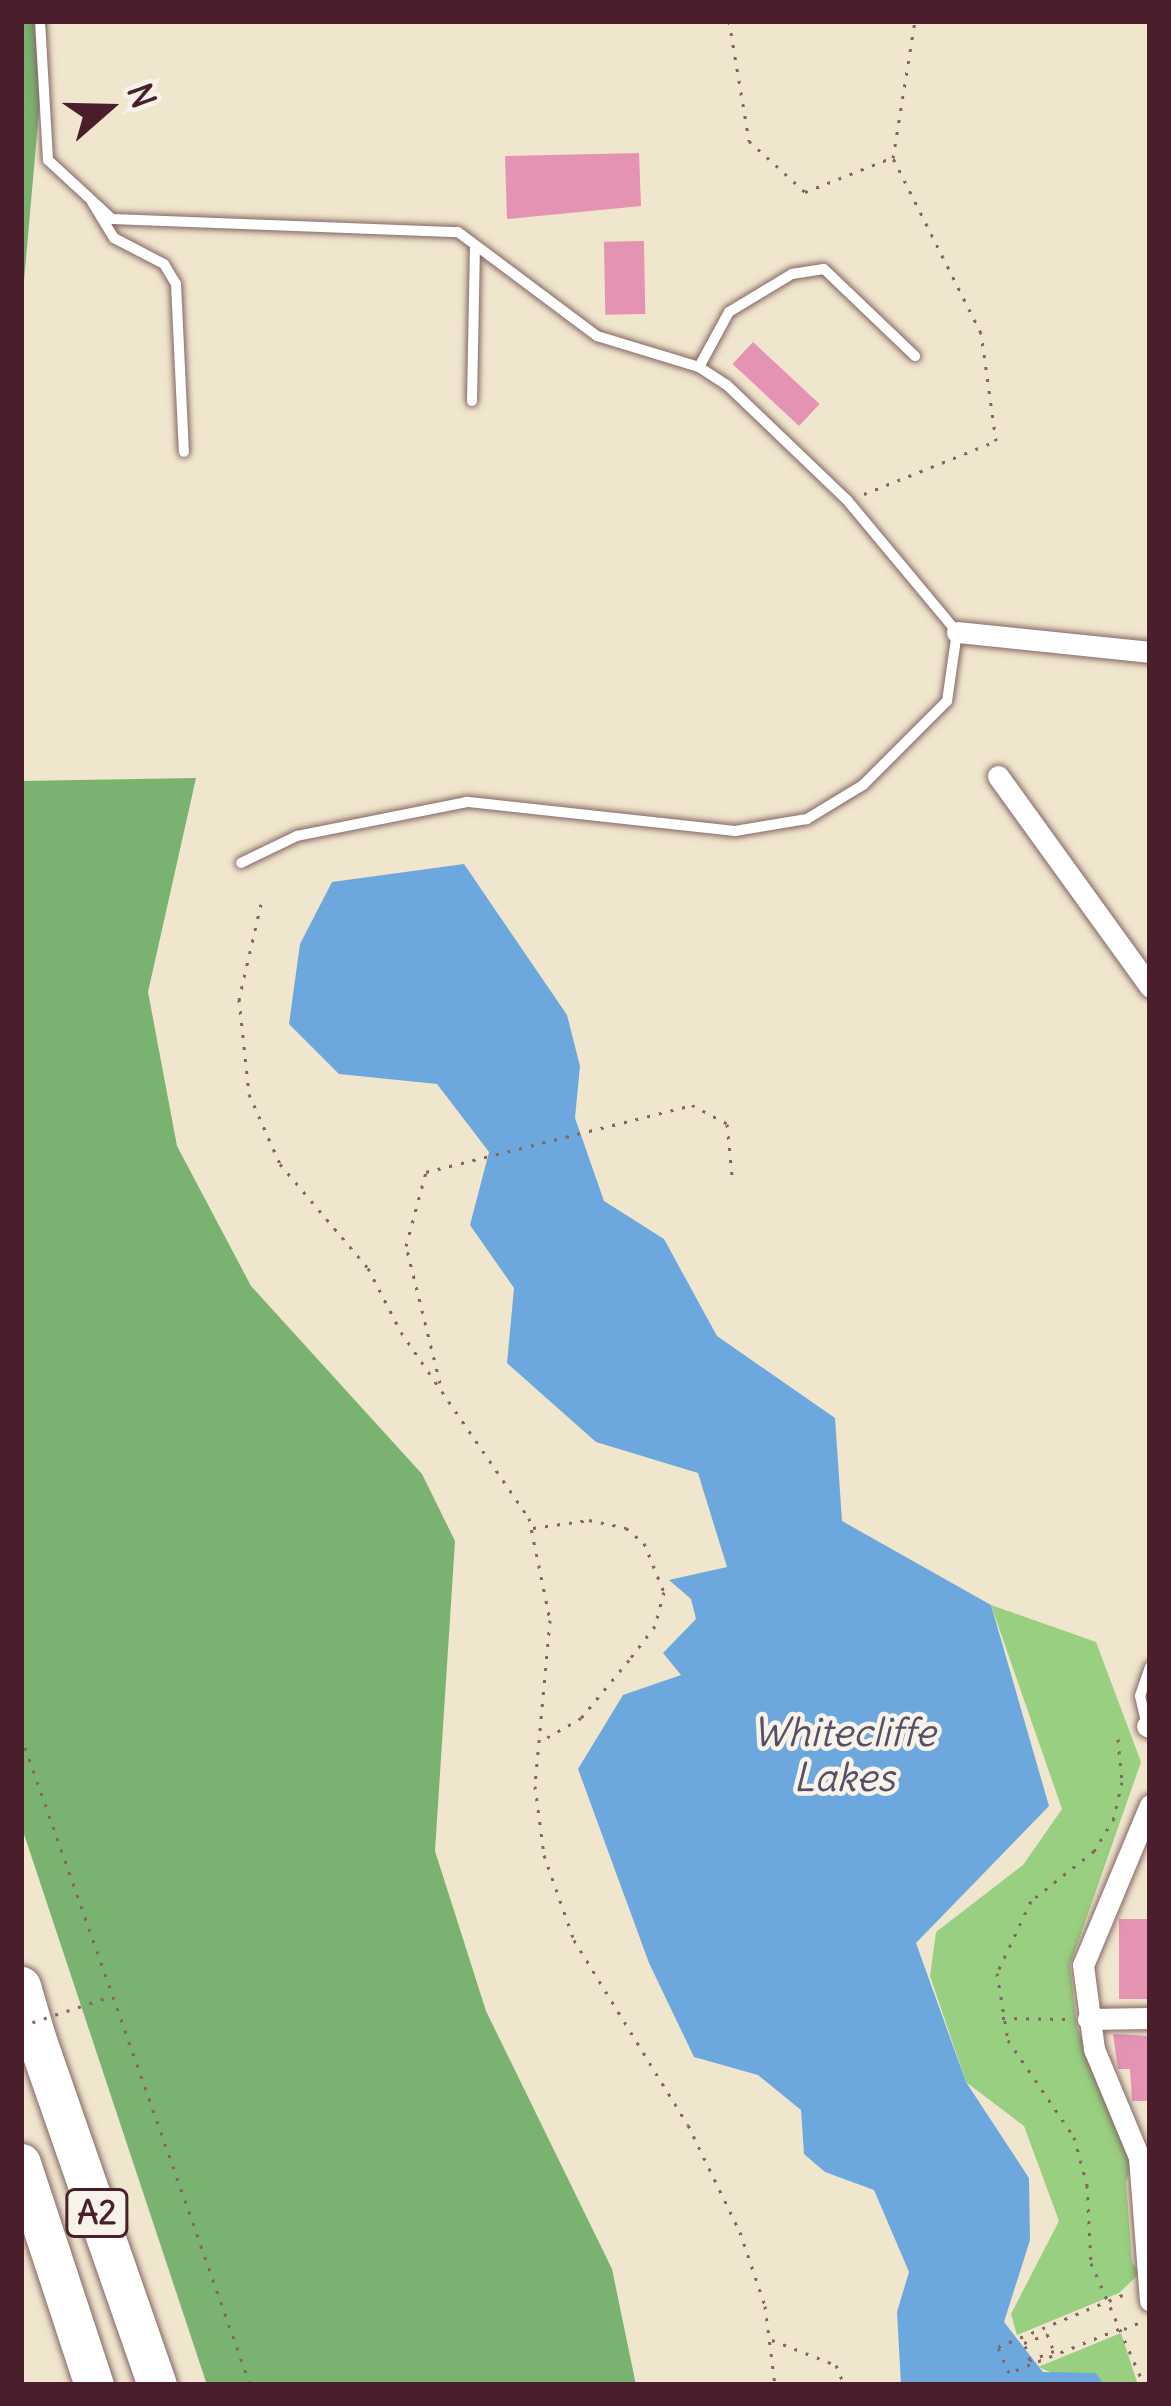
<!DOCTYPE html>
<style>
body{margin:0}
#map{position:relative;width:1171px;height:2406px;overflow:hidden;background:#f0e6cd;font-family:Delius,sans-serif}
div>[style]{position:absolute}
.green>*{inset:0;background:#98cf81}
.forest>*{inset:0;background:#7ab26f}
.water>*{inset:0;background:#6ca8dd}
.building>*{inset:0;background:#e493b3;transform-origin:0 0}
.path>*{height:3px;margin-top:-1.5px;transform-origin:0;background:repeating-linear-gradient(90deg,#846564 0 3px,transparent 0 12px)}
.roads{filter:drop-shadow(0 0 3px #846564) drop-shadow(0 0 3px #846564)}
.lane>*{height:10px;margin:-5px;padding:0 5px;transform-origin:5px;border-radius:5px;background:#fff}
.street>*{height:21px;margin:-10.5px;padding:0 10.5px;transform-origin:10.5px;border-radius:10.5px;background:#fff}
.highway>*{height:39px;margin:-19.5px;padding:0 19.5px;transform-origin:19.5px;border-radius:19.5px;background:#fff}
.path-bridge>*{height:3px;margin-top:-1.5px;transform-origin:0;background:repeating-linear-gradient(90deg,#846564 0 3px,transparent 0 12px)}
span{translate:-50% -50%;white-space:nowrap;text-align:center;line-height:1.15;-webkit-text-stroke:9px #f7f3e8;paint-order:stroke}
.shield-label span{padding:3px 9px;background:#f7f3e8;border:3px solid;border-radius:9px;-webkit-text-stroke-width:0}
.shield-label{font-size:33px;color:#4a1f2b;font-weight:700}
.water-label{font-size:39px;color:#564f69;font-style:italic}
.frame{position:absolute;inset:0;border:24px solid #4a1f2b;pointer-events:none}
.north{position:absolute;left:48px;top:48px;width:120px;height:120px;-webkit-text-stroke:9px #f7f3e8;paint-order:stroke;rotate:70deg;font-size:33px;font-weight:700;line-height:48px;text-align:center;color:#4a1f2b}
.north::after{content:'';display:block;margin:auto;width:42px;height:54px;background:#4a1f2b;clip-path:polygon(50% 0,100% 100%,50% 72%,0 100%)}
</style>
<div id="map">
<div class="green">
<div style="clip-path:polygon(991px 1605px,1096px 1642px,1141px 1762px,1070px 1965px,1077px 2027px,1133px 2161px,1126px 2182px,1132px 2262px,1140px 2273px,1119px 2293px,1017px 2335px,1011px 2314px,1059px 2221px,1024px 2126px,966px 2082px,930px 1976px,936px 1932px,1023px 1865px,1062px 1809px)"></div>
<div style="clip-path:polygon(1121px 2333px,1138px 2385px,1105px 2385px,1096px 2373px,1060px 2376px,1038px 2367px)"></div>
</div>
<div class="forest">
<div style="clip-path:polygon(21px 21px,47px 21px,21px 315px)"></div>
<div style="clip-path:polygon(196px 778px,148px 992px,177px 1146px,251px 1286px,422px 1474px,455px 1541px,435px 1851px,486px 2011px,612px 2269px,636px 2385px,207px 2385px,21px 1825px,21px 781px)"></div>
</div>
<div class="water">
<div style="clip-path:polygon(464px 864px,567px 1015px,580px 1066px,575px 1118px,604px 1201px,664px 1239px,717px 1336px,835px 1418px,842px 1521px,991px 1605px,1049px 1806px,916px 1943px,966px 2082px,1029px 2178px,1030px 2240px,1004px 2322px,1043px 2372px,1096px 2373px,1105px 2385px,901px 2385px,897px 2312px,909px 2272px,874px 2190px,825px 2172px,804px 2154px,801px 2110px,758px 2075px,694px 2057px,649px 1963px,578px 1769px,623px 1695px,681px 1675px,663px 1653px,696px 1619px,691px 1599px,669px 1580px,727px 1567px,698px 1473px,596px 1442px,507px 1363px,514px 1288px,470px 1225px,489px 1152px,437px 1084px,339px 1074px,289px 1024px,300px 944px,332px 882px)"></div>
</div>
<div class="building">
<div style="clip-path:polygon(639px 153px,641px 206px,507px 219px,505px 156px)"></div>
<div style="left:644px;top:241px;width:73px;height:40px;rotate:89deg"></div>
<div style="left:753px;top:342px;width:91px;height:30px;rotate:43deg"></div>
<div style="left:1119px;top:1919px;width:29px;height:80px"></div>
<div style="clip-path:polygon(1113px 2034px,1150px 2036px,1150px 2101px,1132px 2101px,1130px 2069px,1118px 2069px)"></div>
</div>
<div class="path">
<div style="left:729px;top:21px;width:122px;rotate:80.5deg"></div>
<div style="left:749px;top:141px;width:76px;rotate:42.3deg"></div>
<div style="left:805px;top:192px;width:92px;rotate:-21.6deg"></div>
<div style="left:864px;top:494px;width:142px;rotate:-21.9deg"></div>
<div style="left:996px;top:441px;width:109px;rotate:-97.9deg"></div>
<div style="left:981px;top:333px;width:196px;rotate:-116.7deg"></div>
<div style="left:893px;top:158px;width:139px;rotate:-80.9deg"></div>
<div style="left:261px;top:904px;width:98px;rotate:103deg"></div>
<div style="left:239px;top:999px;width:96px;rotate:84deg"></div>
<div style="left:249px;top:1094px;width:77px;rotate:66.1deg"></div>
<div style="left:280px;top:1164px;width:136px;rotate:49.8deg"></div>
<div style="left:368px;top:1268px;width:72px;rotate:62.7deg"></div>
<div style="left:401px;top:1332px;width:226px;rotate:55.5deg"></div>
<div style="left:529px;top:1518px;width:104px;rotate:78.4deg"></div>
<div style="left:550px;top:1620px;width:167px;rotate:95.2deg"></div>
<div style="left:535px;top:1786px;width:70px;rotate:82.6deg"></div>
<div style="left:544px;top:1855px;width:90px;rotate:70.6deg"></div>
<div style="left:574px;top:1940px;width:217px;rotate:58.4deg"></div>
<div style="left:688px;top:2125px;width:119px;rotate:64.1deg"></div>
<div style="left:740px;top:2232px;width:78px;rotate:71.3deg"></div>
<div style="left:765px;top:2306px;width:80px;rotate:82.8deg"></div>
<div style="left:440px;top:1383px;width:141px;rotate:-103.9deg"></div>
<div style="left:406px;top:1246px;width:77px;rotate:-74.9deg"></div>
<div style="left:426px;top:1172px;width:274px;rotate:-14.1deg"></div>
<div style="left:692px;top:1105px;width:40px;rotate:28deg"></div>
<div style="left:727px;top:1124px;width:51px;rotate:84.4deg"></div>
<div style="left:533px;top:1528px;width:57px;rotate:-8.1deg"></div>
<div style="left:589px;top:1520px;width:38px;rotate:12deg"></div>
<div style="left:626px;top:1528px;width:23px;rotate:40deg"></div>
<div style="left:644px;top:1543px;width:53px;rotate:67.8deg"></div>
<div style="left:664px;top:1592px;width:35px;rotate:105deg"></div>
<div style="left:655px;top:1626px;width:43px;rotate:127.4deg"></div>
<div style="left:629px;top:1660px;width:75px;rotate:129.6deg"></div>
<div style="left:581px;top:1718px;width:44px;rotate:149.9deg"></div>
<div style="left:21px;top:1736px;width:688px;rotate:70.56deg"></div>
<div style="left:1118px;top:1739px;width:43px;rotate:84.7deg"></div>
<div style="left:1122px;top:1782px;width:37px;rotate:103deg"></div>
<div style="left:1114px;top:1818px;width:39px;rotate:121deg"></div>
<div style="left:1094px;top:1851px;width:80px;rotate:141.6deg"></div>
<div style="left:1031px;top:1901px;width:80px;rotate:115.3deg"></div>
<div style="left:997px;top:1973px;width:68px;rotate:80.7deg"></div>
<div style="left:1008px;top:2040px;width:117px;rotate:55.8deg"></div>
<div style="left:1074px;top:2137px;width:50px;rotate:74.8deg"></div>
<div style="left:1087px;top:2185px;width:78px;rotate:87.1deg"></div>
<div style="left:1091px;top:2263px;width:133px;rotate:66.5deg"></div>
<div style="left:1002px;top:2018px;width:63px;rotate:0.9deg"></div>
<div style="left:1119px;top:2329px;width:118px;rotate:158.2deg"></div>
<div style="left:1009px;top:2373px;width:28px;rotate:-113deg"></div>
<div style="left:998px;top:2347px;width:138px;rotate:-22.7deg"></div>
<div style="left:1124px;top:2329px;width:21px;rotate:-23deg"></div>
<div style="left:1047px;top:2334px;width:18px;rotate:68deg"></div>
<div style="left:1054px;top:2351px;width:26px;rotate:159deg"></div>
<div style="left:1030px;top:2360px;width:18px;rotate:-109deg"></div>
<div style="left:1024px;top:2343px;width:25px;rotate:-21deg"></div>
<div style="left:772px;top:2340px;width:69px;rotate:21.3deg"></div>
<div style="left:836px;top:2365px;width:22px;rotate:68deg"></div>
</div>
<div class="roads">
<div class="lane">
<div style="left:40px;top:21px;width:139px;rotate:86.7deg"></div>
<div style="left:48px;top:160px;width:87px;rotate:42.7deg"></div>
<div style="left:112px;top:219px;width:346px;rotate:2.2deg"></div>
<div style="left:458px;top:232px;width:174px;rotate:36.8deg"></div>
<div style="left:597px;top:336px;width:107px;rotate:16.9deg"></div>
<div style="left:699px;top:367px;width:33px;rotate:33deg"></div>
<div style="left:727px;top:385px;width:166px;rotate:43.8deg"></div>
<div style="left:847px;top:500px;width:172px;rotate:50.2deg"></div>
<div style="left:957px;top:632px;width:70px;rotate:98.2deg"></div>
<div style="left:947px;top:701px;width:119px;rotate:135deg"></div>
<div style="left:863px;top:785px;width:66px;rotate:148.7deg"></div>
<div style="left:807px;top:819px;width:73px;rotate:170.5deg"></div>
<div style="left:735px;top:831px;width:270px;rotate:-173.8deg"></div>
<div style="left:467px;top:802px;width:173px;rotate:168.7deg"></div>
<div style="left:297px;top:836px;width:62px;rotate:154.3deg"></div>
<div style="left:92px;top:202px;width:42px;rotate:58.6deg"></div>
<div style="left:114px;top:238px;width:56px;rotate:27.5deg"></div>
<div style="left:164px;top:264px;width:23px;rotate:59deg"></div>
<div style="left:176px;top:284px;width:168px;rotate:87.3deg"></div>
<div style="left:699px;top:367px;width:63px;rotate:-61.4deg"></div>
<div style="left:729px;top:312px;width:74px;rotate:-31.1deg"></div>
<div style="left:792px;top:274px;width:32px;rotate:-9deg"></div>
<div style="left:824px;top:269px;width:126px;rotate:43.7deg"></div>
<div style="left:472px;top:401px;width:153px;rotate:-88.9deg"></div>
<div style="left:1147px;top:1726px;width:31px;rotate:-103deg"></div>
<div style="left:1140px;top:1696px;width:31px;rotate:-71deg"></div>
</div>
<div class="street">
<div style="left:957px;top:632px;width:194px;rotate:5.9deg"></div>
<div style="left:998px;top:776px;width:260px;rotate:54.2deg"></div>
<div style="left:1147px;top:1726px;width:3px;rotate:18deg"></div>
<div style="left:1150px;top:1805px;width:173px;rotate:112.7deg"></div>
<div style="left:1083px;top:1965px;width:85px;rotate:82.5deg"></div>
<div style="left:1094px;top:2049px;width:117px;rotate:67.4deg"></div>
<div style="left:1139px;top:2157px;width:144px;rotate:85.6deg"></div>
<div style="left:1088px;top:2019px;width:62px;rotate:-0.9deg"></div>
</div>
<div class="highway">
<div style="left:21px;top:1986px;width:57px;rotate:73.8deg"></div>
<div style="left:32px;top:2026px;width:380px;rotate:70.8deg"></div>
<div style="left:21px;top:2163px;width:234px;rotate:71.8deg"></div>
</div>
</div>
<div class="path-bridge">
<div style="left:21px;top:2026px;width:96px;rotate:-18.2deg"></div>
</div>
<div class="shield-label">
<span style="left:97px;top:2213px">A2</span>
</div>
<div class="water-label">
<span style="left:844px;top:1756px">Whitecliffe<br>Lakes</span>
</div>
<div class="frame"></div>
<div class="north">N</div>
</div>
